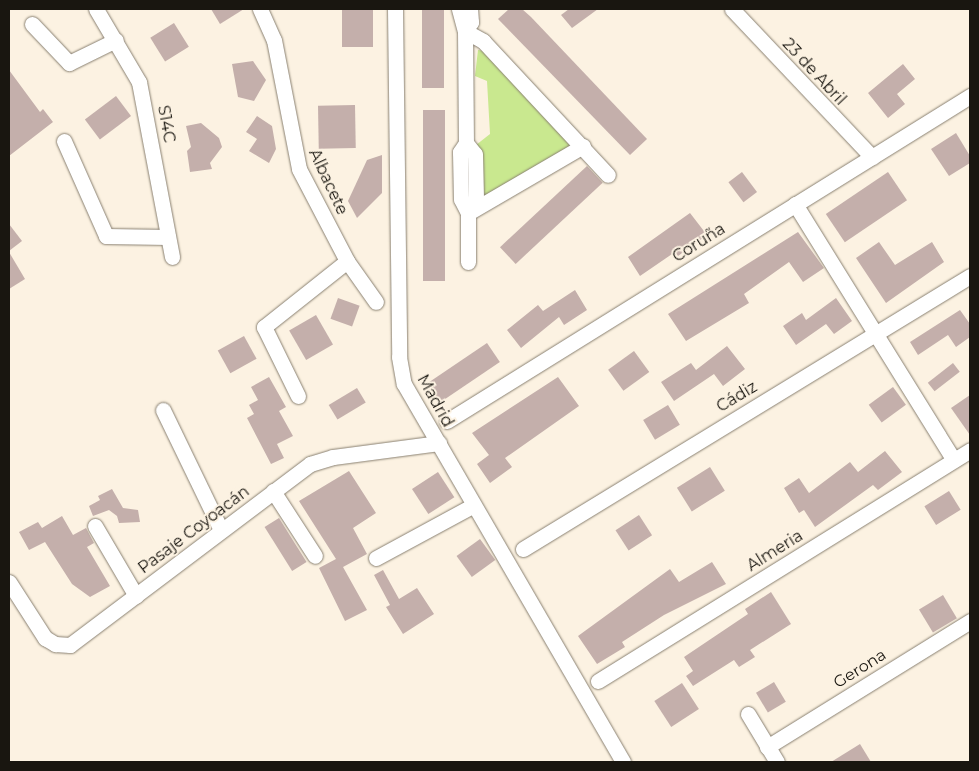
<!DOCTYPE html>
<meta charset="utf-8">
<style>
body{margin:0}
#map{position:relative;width:979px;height:771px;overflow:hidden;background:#fcf2e2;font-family:Montserrat,sans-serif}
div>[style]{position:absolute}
.green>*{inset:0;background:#c9e88f}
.building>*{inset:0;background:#c4afab;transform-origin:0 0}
.roads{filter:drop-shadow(0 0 1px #898071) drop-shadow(0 0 1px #898071)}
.minor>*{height:15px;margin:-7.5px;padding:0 7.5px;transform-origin:7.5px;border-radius:7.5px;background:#fff}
span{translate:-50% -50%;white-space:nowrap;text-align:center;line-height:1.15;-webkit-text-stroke:4px #fcf2e2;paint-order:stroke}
.street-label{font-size:16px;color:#191610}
.frame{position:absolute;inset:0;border:10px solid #191610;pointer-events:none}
</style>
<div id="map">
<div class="green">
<div style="clip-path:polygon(478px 50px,485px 51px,577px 148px,484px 209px,476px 145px,490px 134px,487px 81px,475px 76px)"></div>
</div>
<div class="building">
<div style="clip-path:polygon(211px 9px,244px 9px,220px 24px)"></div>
<div style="left:342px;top:9px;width:31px;height:38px"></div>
<div style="left:422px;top:9px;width:22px;height:79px"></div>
<div style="clip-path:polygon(509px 9px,522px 9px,531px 17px,647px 139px,630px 155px,498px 19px)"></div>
<div style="clip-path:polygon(569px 9px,598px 9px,572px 28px,561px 15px)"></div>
<div style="left:174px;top:23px;width:28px;height:28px;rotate:58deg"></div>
<div style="clip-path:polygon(253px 61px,266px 80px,254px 101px,238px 97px,232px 64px)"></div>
<div style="clip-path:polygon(903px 64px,915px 79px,897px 94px,905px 104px,888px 118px,868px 93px)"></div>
<div style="clip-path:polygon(9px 70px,40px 112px,43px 109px,53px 122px,9px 156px)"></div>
<div style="left:116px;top:96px;width:25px;height:39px;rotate:53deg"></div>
<div style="left:355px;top:105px;width:43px;height:37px;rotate:89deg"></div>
<div style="left:423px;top:110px;width:22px;height:171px"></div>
<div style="clip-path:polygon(257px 116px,272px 126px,276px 149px,269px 163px,249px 151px,257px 139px,246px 132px)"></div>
<div style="clip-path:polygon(201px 123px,219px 138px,222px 147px,210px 163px,212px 169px,190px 172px,187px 151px,191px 147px,186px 126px)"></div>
<div style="clip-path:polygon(956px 133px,970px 156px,970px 163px,949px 176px,931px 149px)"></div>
<div style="clip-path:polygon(382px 155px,382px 193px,357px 218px,348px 201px,367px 160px)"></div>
<div style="left:587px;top:166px;width:23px;height:119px;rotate:47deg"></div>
<div style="left:742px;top:172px;width:25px;height:17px;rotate:53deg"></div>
<div style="left:888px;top:172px;width:34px;height:75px;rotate:56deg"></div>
<div style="clip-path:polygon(690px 213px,707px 235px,678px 256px,675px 252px,640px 276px,628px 257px)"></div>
<div style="clip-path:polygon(9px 224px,22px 241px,9px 251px)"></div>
<div style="clip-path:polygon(798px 232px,824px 268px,803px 282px,789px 262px,744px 294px,749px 303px,686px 341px,668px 314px)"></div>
<div style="clip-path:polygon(879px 242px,895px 265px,932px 242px,944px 262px,886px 303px,856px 258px)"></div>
<div style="clip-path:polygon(9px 252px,25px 279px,9px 289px)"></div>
<div style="clip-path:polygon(575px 290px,587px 310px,564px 325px,559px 317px,521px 348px,507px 330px,538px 305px,543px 311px)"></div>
<div style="left:338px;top:298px;width:23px;height:22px;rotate:20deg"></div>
<div style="clip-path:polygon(836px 298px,852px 321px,834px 334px,826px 324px,796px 345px,783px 326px,802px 313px,806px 320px)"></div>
<div style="clip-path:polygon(960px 310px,970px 324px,970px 337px,956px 347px,948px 335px,918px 355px,910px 342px)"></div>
<div style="left:316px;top:315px;width:34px;height:31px;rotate:60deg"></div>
<div style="left:244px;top:336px;width:26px;height:30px;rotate:61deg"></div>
<div style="left:487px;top:343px;width:23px;height:74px;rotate:56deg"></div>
<div style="clip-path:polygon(727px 346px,745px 369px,723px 386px,714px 374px,674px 401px,661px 382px,691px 363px,696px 370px)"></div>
<div style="left:634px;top:351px;width:26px;height:32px;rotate:54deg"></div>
<div style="left:953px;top:363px;width:11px;height:32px;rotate:52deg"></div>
<div style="clip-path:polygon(269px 377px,286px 407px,279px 411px,293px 436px,277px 444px,284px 458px,271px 464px,247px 418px,254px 414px,249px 405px,258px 400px,251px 387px)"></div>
<div style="clip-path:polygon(558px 377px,579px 406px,505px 458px,512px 467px,490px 483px,477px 464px,489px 455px,472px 433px)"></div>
<div style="left:893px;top:387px;width:22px;height:30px;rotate:54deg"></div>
<div style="left:357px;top:388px;width:17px;height:33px;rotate:59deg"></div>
<div style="clip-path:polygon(970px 395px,970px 435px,951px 408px)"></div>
<div style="left:668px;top:405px;width:23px;height:29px;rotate:59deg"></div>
<div style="clip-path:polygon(885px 451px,902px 472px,878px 490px,873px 485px,815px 527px,804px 510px,799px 513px,784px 488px,799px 478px,809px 493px,850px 462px,858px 472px)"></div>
<div style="left:710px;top:467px;width:28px;height:39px;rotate:58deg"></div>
<div style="clip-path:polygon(349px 471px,376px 513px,353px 528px,367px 554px,343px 567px,367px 610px,345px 621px,319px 568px,336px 559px,299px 501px)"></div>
<div style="left:438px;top:472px;width:30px;height:31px;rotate:57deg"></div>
<div style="clip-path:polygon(112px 489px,123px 508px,138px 510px,140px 522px,119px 523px,117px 516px,109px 510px,93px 516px,89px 506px,100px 500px,98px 496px)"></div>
<div style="left:949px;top:491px;width:22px;height:29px;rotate:58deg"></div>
<div style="left:639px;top:515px;width:24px;height:28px;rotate:57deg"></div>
<div style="clip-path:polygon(62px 516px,73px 535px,86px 528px,94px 543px,87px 547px,110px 586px,90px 597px,72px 584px,45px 542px,29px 550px,19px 532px,38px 522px,42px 528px)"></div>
<div style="left:279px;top:518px;width:52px;height:17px;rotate:58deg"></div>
<div style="left:480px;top:539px;width:26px;height:29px;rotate:54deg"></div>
<div style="clip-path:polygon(712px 562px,726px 584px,664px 615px,622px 642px,625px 647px,597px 664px,578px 636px,670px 569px,679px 582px)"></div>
<div style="clip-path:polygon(383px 570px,399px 599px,417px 588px,434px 614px,403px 634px,386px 607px,390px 605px,374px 575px)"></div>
<div style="clip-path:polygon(771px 592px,791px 624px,750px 650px,755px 657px,739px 667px,734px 660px,693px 686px,686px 676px,693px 671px,684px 657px,748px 614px,745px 609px)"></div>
<div style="left:943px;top:595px;width:27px;height:28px;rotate:59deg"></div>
<div style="left:774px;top:682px;width:23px;height:21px;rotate:59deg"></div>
<div style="left:682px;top:683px;width:31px;height:33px;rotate:57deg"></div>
<div style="clip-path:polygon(860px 744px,871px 762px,831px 762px)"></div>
</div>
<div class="roads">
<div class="minor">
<div style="left:96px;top:9px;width:85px;rotate:59.5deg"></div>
<div style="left:139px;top:82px;width:178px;rotate:79.3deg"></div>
<div style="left:260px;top:9px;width:34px;rotate:66deg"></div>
<div style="left:274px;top:40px;width:131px;rotate:79deg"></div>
<div style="left:299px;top:169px;width:104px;rotate:62.4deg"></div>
<div style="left:347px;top:261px;width:50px;rotate:54.7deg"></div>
<div style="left:395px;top:9px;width:348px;rotate:89.3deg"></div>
<div style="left:399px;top:357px;width:27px;rotate:80deg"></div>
<div style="left:404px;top:384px;width:437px;rotate:59.9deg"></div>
<div style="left:459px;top:9px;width:23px;rotate:75deg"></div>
<div style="left:465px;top:31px;width:112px;rotate:89.5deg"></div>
<div style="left:466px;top:143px;width:11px;rotate:124deg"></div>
<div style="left:460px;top:152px;width:47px;rotate:88.8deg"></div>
<div style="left:461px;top:199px;width:16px;rotate:63deg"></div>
<div style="left:732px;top:9px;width:204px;rotate:46.6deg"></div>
<div style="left:32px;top:24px;width:54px;rotate:46.5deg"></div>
<div style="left:69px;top:63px;width:52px;rotate:-26.1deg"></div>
<div style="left:465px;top:31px;width:21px;rotate:29deg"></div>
<div style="left:483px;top:41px;width:183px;rotate:47deg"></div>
<div style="left:465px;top:31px;width:11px;rotate:-56deg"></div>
<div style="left:471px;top:22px;width:13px;rotate:-94deg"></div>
<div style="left:64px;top:141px;width:104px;rotate:66.1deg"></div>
<div style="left:106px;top:236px;width:62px;rotate:0.9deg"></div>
<div style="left:466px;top:143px;width:14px;rotate:51deg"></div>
<div style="left:475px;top:154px;width:45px;rotate:88.7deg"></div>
<div style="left:476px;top:199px;width:16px;rotate:120deg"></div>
<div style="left:468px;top:213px;width:49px;rotate:90deg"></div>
<div style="left:795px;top:204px;width:301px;rotate:58.2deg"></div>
<div style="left:468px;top:213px;width:133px;rotate:-30.2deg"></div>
<div style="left:298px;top:396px;width:77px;rotate:-116.2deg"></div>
<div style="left:264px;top:327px;width:106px;rotate:-38.5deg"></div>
<div style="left:163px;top:410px;width:133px;rotate:64.2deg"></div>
<div style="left:447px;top:421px;width:616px;rotate:-31.86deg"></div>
<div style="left:273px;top:491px;width:77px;rotate:57.1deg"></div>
<div style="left:95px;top:526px;width:81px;rotate:59.6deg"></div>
<div style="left:523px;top:549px;width:524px;rotate:-31.41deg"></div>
<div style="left:376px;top:558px;width:111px;rotate:-28.4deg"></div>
<div style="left:9px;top:582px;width:67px;rotate:57.3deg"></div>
<div style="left:45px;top:638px;width:12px;rotate:31deg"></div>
<div style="left:55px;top:644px;width:15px;rotate:4deg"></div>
<div style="left:70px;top:645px;width:301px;rotate:-37deg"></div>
<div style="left:310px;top:464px;width:24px;rotate:-17deg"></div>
<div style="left:333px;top:457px;width:107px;rotate:-7.5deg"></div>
<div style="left:598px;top:681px;width:438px;rotate:-31.8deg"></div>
<div style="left:748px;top:714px;width:56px;rotate:58.9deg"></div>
<div style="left:767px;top:747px;width:239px;rotate:-31.8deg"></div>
</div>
</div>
<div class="street-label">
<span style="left:814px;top:72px;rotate:47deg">23 de Abril</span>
<span style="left:166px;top:124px;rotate:80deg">S14C</span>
<span style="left:328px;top:182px;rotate:65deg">Albacete</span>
<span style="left:699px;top:243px;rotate:-32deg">Coruña</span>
<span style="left:737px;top:397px;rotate:-31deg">Cádiz</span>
<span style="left:435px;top:401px;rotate:61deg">Madrid</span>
<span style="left:194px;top:530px;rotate:-37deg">Pasaje Coyoacán</span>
<span style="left:775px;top:551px;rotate:-32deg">Almeria</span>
<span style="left:860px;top:669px;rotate:-32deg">Gerona</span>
</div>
<div class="frame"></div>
</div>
